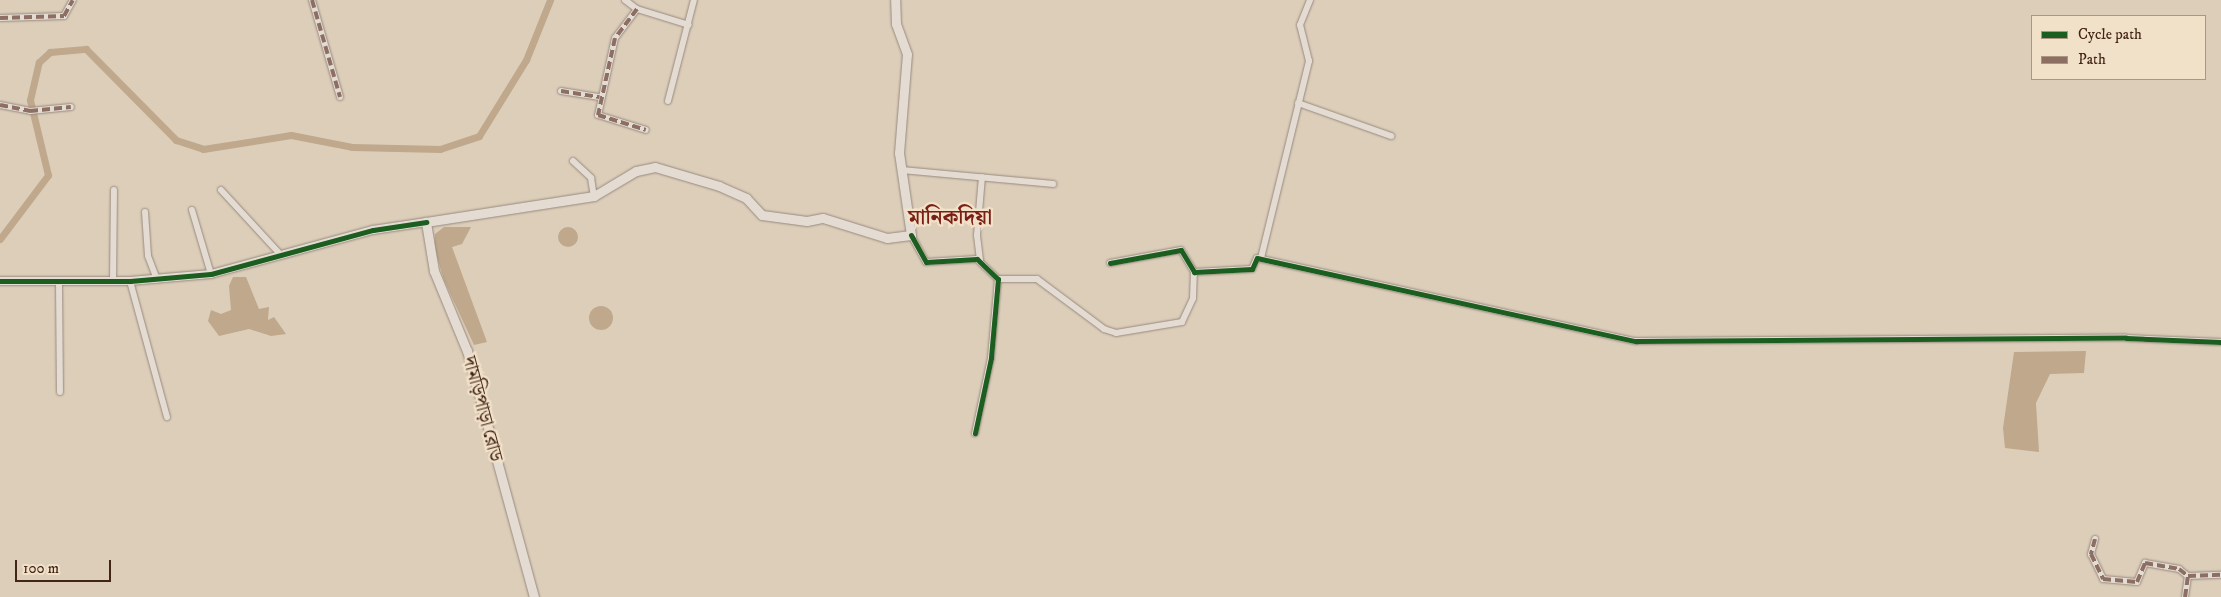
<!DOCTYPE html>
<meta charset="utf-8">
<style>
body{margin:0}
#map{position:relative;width:2221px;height:597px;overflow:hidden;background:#ddceba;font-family:"IM FELL DW Pica","Noto Serif Bengali",serif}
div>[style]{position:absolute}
.water>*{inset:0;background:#bfa88c}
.round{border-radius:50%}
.canal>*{height:7px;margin:-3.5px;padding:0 3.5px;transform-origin:3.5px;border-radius:3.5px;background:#bfa88c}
.roads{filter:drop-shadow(0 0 1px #978a7e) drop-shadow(0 0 1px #978a7e)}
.minor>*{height:6px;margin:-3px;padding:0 3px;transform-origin:3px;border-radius:3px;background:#e4dcd2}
.tertiary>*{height:8px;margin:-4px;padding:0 4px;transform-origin:4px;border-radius:4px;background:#e4dcd2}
.secondary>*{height:9px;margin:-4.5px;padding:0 4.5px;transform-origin:4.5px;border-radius:4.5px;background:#e4dcd2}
.quiet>*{height:4px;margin-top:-2px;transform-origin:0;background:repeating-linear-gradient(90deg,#8d6e63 0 8px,transparent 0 12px)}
.cycleway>*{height:5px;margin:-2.5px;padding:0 2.5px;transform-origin:2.5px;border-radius:2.5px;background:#1b5e20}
span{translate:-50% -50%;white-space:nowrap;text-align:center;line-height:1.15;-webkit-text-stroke:4.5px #f2e1c9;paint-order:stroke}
.street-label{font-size:19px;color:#432517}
.quarter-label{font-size:21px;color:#7a1f14;font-weight:700}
.legend{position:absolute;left:2031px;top:15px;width:175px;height:65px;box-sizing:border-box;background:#f2e1c9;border:1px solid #ac9682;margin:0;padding:6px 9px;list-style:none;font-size:15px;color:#432517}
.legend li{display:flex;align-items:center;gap:10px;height:25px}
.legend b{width:25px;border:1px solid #ac9682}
.scale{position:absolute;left:15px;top:560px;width:96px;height:22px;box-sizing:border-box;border:2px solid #432517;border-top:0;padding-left:6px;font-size:15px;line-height:18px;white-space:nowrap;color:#432517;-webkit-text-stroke:4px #f2e1c9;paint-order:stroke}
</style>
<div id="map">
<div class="water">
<div class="round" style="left:558px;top:227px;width:20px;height:20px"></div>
<div style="clip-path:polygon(444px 227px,471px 227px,462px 244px,452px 247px,487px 342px,474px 345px,444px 280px,434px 247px,435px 234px)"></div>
<div style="clip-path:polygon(233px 277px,246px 277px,259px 309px,269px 307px,268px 320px,274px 317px,286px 334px,271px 336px,249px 329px,219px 336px,208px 321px,211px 310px,221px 314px,231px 310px,229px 286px)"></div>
<div class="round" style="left:589px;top:306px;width:24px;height:24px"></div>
<div style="clip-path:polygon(2086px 351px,2084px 373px,2050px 374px,2036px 403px,2039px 452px,2005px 448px,2003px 428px,2014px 352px)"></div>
</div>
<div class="canal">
<div style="left:0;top:239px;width:80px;rotate:-53.1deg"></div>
<div style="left:48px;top:175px;width:77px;rotate:-103.5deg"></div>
<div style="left:30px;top:100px;width:39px;rotate:-77deg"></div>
<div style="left:39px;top:62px;width:15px;rotate:-42deg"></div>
<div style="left:50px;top:52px;width:36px;rotate:-5deg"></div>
<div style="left:86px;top:49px;width:128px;rotate:45.3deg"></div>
<div style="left:176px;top:140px;width:28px;rotate:18deg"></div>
<div style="left:203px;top:149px;width:89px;rotate:-9deg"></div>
<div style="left:291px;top:135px;width:62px;rotate:11.1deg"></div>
<div style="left:352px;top:147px;width:88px;rotate:1.3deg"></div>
<div style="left:440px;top:149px;width:41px;rotate:-18.4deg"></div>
<div style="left:479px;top:136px;width:89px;rotate:-58.3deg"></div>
<div style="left:526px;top:60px;width:65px;rotate:-68.2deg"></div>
</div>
<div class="roads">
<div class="minor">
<div style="left:312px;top:0;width:101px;rotate:73.9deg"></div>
<div style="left:625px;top:0;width:15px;rotate:37deg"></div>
<div style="left:637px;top:9px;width:54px;rotate:17.1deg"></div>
<div style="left:637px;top:9px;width:36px;rotate:127deg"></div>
<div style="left:615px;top:38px;width:79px;rotate:102.4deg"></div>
<div style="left:598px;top:115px;width:50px;rotate:17.4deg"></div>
<div style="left:0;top:18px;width:64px;rotate:-1.8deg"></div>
<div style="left:64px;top:16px;width:18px;rotate:-61deg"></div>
<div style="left:561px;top:91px;width:39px;rotate:9deg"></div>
<div style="left:668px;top:101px;width:104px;rotate:-75.6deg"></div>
<div style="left:1298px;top:103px;width:99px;rotate:19.5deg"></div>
<div style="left:0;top:105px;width:31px;rotate:11deg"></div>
<div style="left:30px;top:111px;width:41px;rotate:-5.6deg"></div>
<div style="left:573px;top:161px;width:25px;rotate:43deg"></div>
<div style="left:591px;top:178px;width:18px;rotate:81deg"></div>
<div style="left:902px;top:170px;width:152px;rotate:5.3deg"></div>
<div style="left:221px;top:190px;width:88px;rotate:47.3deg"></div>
<div style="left:192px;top:210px;width:67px;rotate:73.5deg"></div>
<div style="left:145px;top:212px;width:44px;rotate:86.1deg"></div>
<div style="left:148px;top:256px;width:25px;rotate:69deg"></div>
<div style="left:911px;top:235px;width:31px;rotate:61deg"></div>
<div style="left:926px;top:262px;width:51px;rotate:-3.4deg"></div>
<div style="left:977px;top:259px;width:29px;rotate:44deg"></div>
<div style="left:998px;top:279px;width:79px;rotate:95.1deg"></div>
<div style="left:991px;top:358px;width:77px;rotate:102deg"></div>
<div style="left:1261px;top:258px;width:203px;rotate:-76.3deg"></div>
<div style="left:1309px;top:61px;width:37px;rotate:-104deg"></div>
<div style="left:1300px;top:25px;width:27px;rotate:-68deg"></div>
<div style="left:980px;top:260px;width:25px;rotate:-97deg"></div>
<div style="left:977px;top:235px;width:58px;rotate:-85.1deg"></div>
<div style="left:1110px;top:263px;width:72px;rotate:-10.4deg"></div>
<div style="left:1181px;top:250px;width:26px;rotate:59deg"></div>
<div style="left:1194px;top:272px;width:58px;rotate:-3deg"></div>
<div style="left:1252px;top:269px;width:12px;rotate:-66deg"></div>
<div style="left:1257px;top:258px;width:388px;rotate:12.4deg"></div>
<div style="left:1636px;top:341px;width:490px;rotate:-0.4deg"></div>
<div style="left:2126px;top:338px;width:95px;rotate:2.4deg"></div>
<div style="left:998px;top:279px;width:39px"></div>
<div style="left:1037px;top:279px;width:84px;rotate:36.7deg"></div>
<div style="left:1104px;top:329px;width:13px;rotate:18deg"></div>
<div style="left:1116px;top:333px;width:67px;rotate:-9.5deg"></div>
<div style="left:1182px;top:322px;width:26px;rotate:-65deg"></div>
<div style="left:1193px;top:298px;width:26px;rotate:-88deg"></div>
<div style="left:130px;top:281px;width:141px;rotate:74.8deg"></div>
<div style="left:113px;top:282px;width:92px;rotate:-89.4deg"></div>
<div style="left:59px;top:283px;width:109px;rotate:89.5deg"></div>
<div style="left:2095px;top:539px;width:16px;rotate:105deg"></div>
<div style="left:2091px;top:554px;width:28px;rotate:64deg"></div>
<div style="left:2103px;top:579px;width:34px;rotate:5deg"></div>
<div style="left:2137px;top:582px;width:21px;rotate:-67deg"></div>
<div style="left:2145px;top:563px;width:35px;rotate:10deg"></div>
<div style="left:2179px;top:569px;width:11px;rotate:38deg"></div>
<div style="left:2188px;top:576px;width:33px;rotate:-2deg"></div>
<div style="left:2185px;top:597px;width:21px;rotate:-82deg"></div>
</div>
<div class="tertiary">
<div style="left:0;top:281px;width:130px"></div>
<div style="left:130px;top:281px;width:81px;rotate:-4.9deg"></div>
<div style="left:211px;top:274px;width:168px;rotate:-15.2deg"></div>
<div style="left:373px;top:230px;width:54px;rotate:-8.6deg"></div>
</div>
<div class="secondary">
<div style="left:534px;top:597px;width:255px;rotate:-105.2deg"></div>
<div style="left:467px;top:351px;width:87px;rotate:-112.4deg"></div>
<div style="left:434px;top:271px;width:50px;rotate:-99.3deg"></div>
<div style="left:426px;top:222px;width:170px;rotate:-8.8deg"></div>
<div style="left:594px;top:196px;width:49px;rotate:-30.8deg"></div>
<div style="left:636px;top:171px;width:19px;rotate:-12deg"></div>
<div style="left:655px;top:167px;width:67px;rotate:16.5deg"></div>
<div style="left:719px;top:186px;width:30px;rotate:24deg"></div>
<div style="left:746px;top:198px;width:23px;rotate:47deg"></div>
<div style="left:762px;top:215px;width:45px;rotate:7.6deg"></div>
<div style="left:807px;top:221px;width:16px;rotate:-11deg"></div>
<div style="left:823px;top:218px;width:67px;rotate:17.4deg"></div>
<div style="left:887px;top:238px;width:24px;rotate:-7deg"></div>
<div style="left:911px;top:235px;width:83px;rotate:-98.3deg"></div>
<div style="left:899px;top:153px;width:99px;rotate:-85.4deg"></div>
<div style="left:907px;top:54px;width:32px;rotate:-110deg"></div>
<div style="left:896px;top:24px;width:24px;rotate:-92deg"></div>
</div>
</div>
<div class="quiet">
<div style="left:312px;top:0;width:101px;rotate:73.9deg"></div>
<div style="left:637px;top:9px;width:36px;rotate:127deg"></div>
<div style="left:615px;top:38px;width:79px;rotate:102.4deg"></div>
<div style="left:598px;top:115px;width:50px;rotate:17.4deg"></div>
<div style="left:0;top:18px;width:64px;rotate:-1.8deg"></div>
<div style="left:64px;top:16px;width:18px;rotate:-61deg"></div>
<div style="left:561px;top:91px;width:39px;rotate:9deg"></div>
<div style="left:0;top:105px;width:31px;rotate:11deg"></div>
<div style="left:30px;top:111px;width:41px;rotate:-5.6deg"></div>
<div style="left:2095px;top:539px;width:16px;rotate:105deg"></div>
<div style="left:2091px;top:554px;width:28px;rotate:64deg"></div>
<div style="left:2103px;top:579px;width:34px;rotate:5deg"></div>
<div style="left:2137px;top:582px;width:21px;rotate:-67deg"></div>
<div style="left:2145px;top:563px;width:35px;rotate:10deg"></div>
<div style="left:2179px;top:569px;width:11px;rotate:38deg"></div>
<div style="left:2188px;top:576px;width:33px;rotate:-2deg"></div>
<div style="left:2185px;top:597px;width:21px;rotate:-82deg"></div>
</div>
<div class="cycleway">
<div style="left:911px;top:235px;width:31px;rotate:61deg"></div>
<div style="left:926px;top:262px;width:51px;rotate:-3.4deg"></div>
<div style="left:977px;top:259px;width:29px;rotate:44deg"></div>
<div style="left:998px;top:279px;width:79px;rotate:95.1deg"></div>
<div style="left:991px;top:358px;width:77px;rotate:102deg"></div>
<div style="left:1110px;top:263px;width:72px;rotate:-10.4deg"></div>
<div style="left:1181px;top:250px;width:26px;rotate:59deg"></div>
<div style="left:1194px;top:272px;width:58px;rotate:-3deg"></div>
<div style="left:1252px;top:269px;width:12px;rotate:-66deg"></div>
<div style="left:1257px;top:258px;width:388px;rotate:12.4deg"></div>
<div style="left:1636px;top:341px;width:490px;rotate:-0.4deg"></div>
<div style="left:2126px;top:338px;width:95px;rotate:2.4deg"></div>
<div style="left:0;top:281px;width:130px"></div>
<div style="left:130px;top:281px;width:81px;rotate:-4.9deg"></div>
<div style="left:211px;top:274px;width:168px;rotate:-15.2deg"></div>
<div style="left:373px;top:230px;width:54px;rotate:-8.6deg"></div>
</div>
<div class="street-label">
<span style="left:482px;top:409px;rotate:75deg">দামড়িপাড়া রোড</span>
</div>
<div class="quarter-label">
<span style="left:950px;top:218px">মানিকদিয়া</span>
</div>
<ul class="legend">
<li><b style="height:6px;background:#1b5e20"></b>Cycle path</li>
<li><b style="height:6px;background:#8d6e63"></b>Path</li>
</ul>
<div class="scale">100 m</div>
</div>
